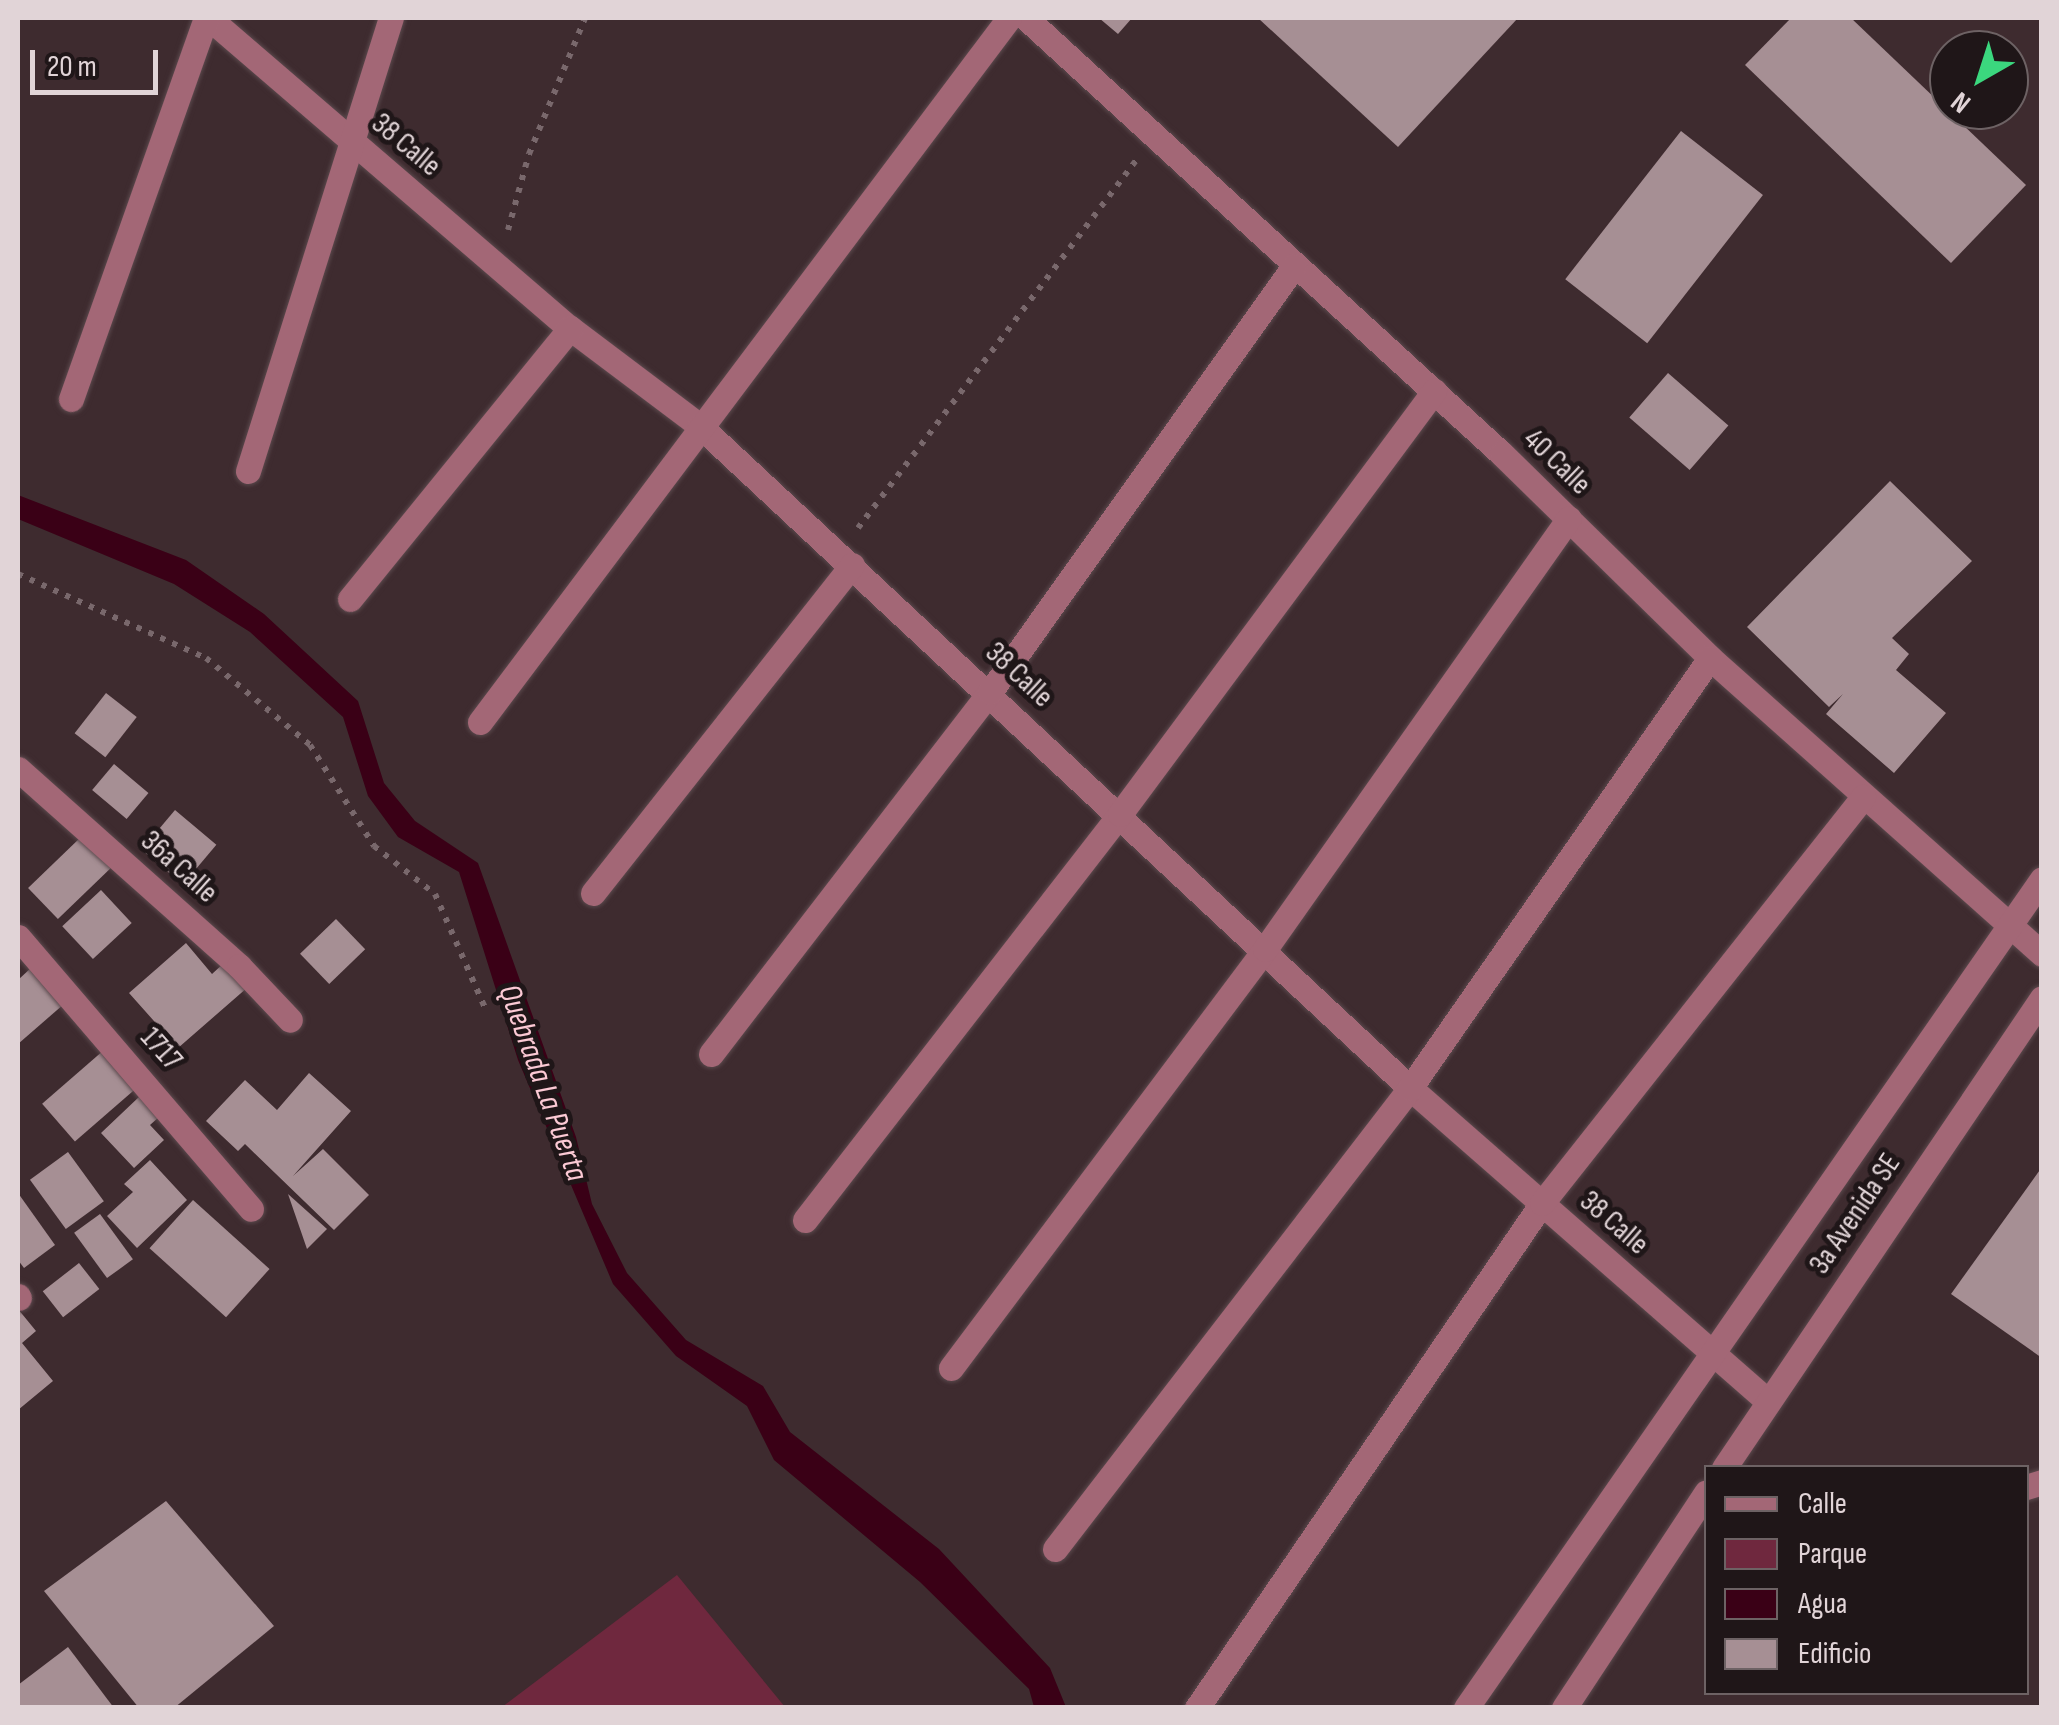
<!DOCTYPE html>
<style>
body{margin:0}
#map{position:relative;width:2059px;height:1725px;overflow:hidden;background:#3e2b2f;font-family:"Sofia Sans Condensed",sans-serif}
div>[style]{position:absolute}
.green>*{inset:0;background:#6f283e}
.water>*{inset:0;background:#3a0016}
.building>*{inset:0;background:#a68f94;transform-origin:0 0}
.path>*{height:6px;margin-top:-3px;transform-origin:0;background:repeating-linear-gradient(90deg,#79686c 0 5px,transparent 0 13px)}
.roads{filter:drop-shadow(0 0 2px #5b494d) drop-shadow(0 0 2px #5b494d)}
.minor>*{height:25px;margin:-12.5px;padding:0 12.5px;transform-origin:12.5px;border-radius:12.5px;background:#a36776}
span{translate:-50% -50%;white-space:nowrap;text-align:center;line-height:1.15;-webkit-text-stroke:10px #1f1618;paint-order:stroke}
.street-label{font-size:30px;color:#e1d4d7}
.water-label{font-size:32px;color:#fbc9d4;font-style:italic}
.frame{position:absolute;inset:0;border:20px solid #e1d4d7;pointer-events:none}
.legend{position:absolute;left:1704px;top:1465px;width:325px;height:230px;box-sizing:border-box;background:#1f1618;border:2px solid #6d6264;margin:0;padding:12px 18px;list-style:none;font-size:30px;color:#e1d4d7}
.legend li{display:flex;align-items:center;gap:20px;height:50px}
.legend b{width:50px;border:2px solid #6d6264}
.north{position:absolute;left:1929px;top:30px;width:100px;height:100px;box-sizing:border-box;background:#1f1618;border:2px solid #6d6264;border-radius:50%;rotate:219deg;font-size:28px;font-weight:700;line-height:40px;text-align:center;color:#e1d4d7}
.north::after{content:'';display:block;margin:auto;width:35px;height:45px;background:#3bd77e;clip-path:polygon(50% 0,100% 100%,50% 72%,0 100%)}
.scale{position:absolute;left:30px;top:50px;width:128px;height:45px;box-sizing:border-box;border:5px solid #e1d4d7;border-top:0;padding-left:12px;font-size:30px;line-height:35px;white-space:nowrap;color:#e1d4d7;-webkit-text-stroke:8px #1f1618;paint-order:stroke}
</style>
<div id="map">
<div class="green">
<div style="clip-path:polygon(677px 1575px,785px 1707px,502px 1707px)"></div>
</div>
<div class="water">
<div style="clip-path:polygon(18px 495px,186px 560px,264px 614px,358px 701px,384px 783px,415px 821px,478px 863px,576px 1137px,592px 1204px,627px 1273px,686px 1340px,763px 1386px,790px 1432px,939px 1549px,1050px 1668px,1066px 1707px,1034px 1707px,1029px 1689px,920px 1582px,774px 1460px,747px 1406px,676px 1356px,613px 1284px,518px 1060px,459px 872px,398px 837px,368px 796px,343px 717px,250px 632px,174px 584px,18px 519px)"></div>
</div>
<div class="building">
<div style="clip-path:polygon(1099px 18px,1132px 18px,1118px 34px)"></div>
<div style="clip-path:polygon(1258px 18px,1518px 18px,1398px 147px)"></div>
<div style="clip-path:polygon(1791px 18px,1851px 18px,2026px 185px,1951px 263px,1745px 65px)"></div>
<div style="left:1681px;top:131px;width:104px;height:188px;rotate:38deg"></div>
<div style="left:1668px;top:373px;width:80px;height:59px;rotate:41deg"></div>
<div style="clip-path:polygon(1890px 481px,1972px 561px,1892px 638px,1909px 654px,1896px 670px,1946px 713px,1894px 773px,1826px 714px,1843px 694px,1829px 707px,1747px 627px)"></div>
<div style="left:106px;top:693px;width:39px;height:51px;rotate:38deg"></div>
<div style="left:114px;top:764px;width:45px;height:34px;rotate:40deg"></div>
<div style="left:175px;top:810px;width:54px;height:52px;rotate:40deg"></div>
<div style="left:82px;top:836px;width:43px;height:75px;rotate:46deg"></div>
<div style="left:101px;top:890px;width:45px;height:53px;rotate:47deg"></div>
<div style="left:336px;top:919px;width:42px;height:50px;rotate:46deg"></div>
<div style="clip-path:polygon(186px 943px,212px 974px,225px 962px,248px 987px,178px 1048px,129px 993px)"></div>
<div style="clip-path:polygon(32px 967px,64px 1004px,18px 1044px,18px 980px)"></div>
<div style="left:104px;top:1050px;width:50px;height:82px;rotate:49deg"></div>
<div style="clip-path:polygon(309px 1073px,351px 1111px,293px 1176px,323px 1149px,369px 1195px,334px 1230px,245px 1144px,238px 1151px,206px 1121px,245px 1080px,277px 1110px)"></div>
<div style="clip-path:polygon(140px 1096px,159px 1117px,150px 1125px,164px 1140px,134px 1168px,101px 1133px)"></div>
<div style="left:68px;top:1152px;width:61px;height:47px;rotate:54deg"></div>
<div style="clip-path:polygon(150px 1160px,187px 1200px,137px 1248px,107px 1216px,133px 1192px,124px 1184px)"></div>
<div style="clip-path:polygon(2042px 1167px,2042px 1358px,1951px 1294px)"></div>
<div style="clip-path:polygon(18px 1193px,55px 1245px,24px 1268px,18px 1260px)"></div>
<div style="clip-path:polygon(288px 1194px,327px 1229px,307px 1249px)"></div>
<div style="left:193px;top:1200px;width:103px;height:65px;rotate:42deg"></div>
<div style="left:100px;top:1214px;width:56px;height:32px;rotate:54deg"></div>
<div style="left:79px;top:1263px;width:33px;height:46px;rotate:52deg"></div>
<div style="clip-path:polygon(18px 1309px,36px 1331px,22px 1343px,53px 1381px,18px 1410px)"></div>
<div style="clip-path:polygon(166px 1501px,274px 1626px,174px 1708px,139px 1708px,44px 1591px)"></div>
<div style="clip-path:polygon(68px 1647px,114px 1708px,18px 1708px,18px 1685px)"></div>
</div>
<div class="path">
<div style="left:508px;top:230px;width:79px;rotate:-74.6deg"></div>
<div style="left:529px;top:154px;width:147px;rotate:-67.6deg"></div>
<div style="left:858px;top:528px;width:463px;rotate:-52.9deg"></div>
<div style="left:18px;top:574px;width:206px;rotate:24.1deg"></div>
<div style="left:206px;top:658px;width:136px;rotate:39.9deg"></div>
<div style="left:310px;top:745px;width:120px;rotate:57.6deg"></div>
<div style="left:374px;top:846px;width:78px;rotate:38.2deg"></div>
<div style="left:435px;top:894px;width:127px;rotate:66.3deg"></div>
</div>
<div class="roads">
<div class="minor">
<div style="left:209px;top:18px;width:476px;rotate:40.7deg"></div>
<div style="left:570px;top:328px;width:163px;rotate:37deg"></div>
<div style="left:700px;top:426px;width:971px;rotate:43deg"></div>
<div style="left:1410px;top:1088px;width:476px;rotate:41.2deg"></div>
<div style="left:1026px;top:18px;width:646px;rotate:42.49deg"></div>
<div style="left:1502px;top:454px;width:291px;rotate:44.4deg"></div>
<div style="left:1710px;top:658px;width:445px;rotate:41.7deg"></div>
<div style="left:71px;top:399px;width:404px;rotate:-70.5deg"></div>
<div style="left:248px;top:471px;width:475px;rotate:-72.5deg"></div>
<div style="left:350px;top:599px;width:349px;rotate:-50.9deg"></div>
<div style="left:480px;top:722px;width:881px;rotate:-53.08deg"></div>
<div style="left:18px;top:769px;width:296px;rotate:41.7deg"></div>
<div style="left:239px;top:966px;width:74px;rotate:46.6deg"></div>
<div style="left:593px;top:893px;width:418px;rotate:-51.7deg"></div>
<div style="left:18px;top:937px;width:358px;rotate:49.4deg"></div>
<div style="left:711px;top:1054px;width:457px;rotate:-52.4deg"></div>
<div style="left:990px;top:692px;width:523px;rotate:-54.49deg"></div>
<div style="left:805px;top:1220px;width:514px;rotate:-52.19deg"></div>
<div style="left:1120px;top:814px;width:527px;rotate:-53.41deg"></div>
<div style="left:18px;top:1296px;width:2px;rotate:63deg"></div>
<div style="left:951px;top:1368px;width:524px;rotate:-53.15deg"></div>
<div style="left:1265px;top:949px;width:527px;rotate:-54.8deg"></div>
<div style="left:1724px;top:1468px;width:567px;rotate:-55.92deg"></div>
<div style="left:2026px;top:1487px;width:17px;rotate:-17deg"></div>
<div style="left:1055px;top:1549px;width:582px;rotate:-52.4deg"></div>
<div style="left:1410px;top:1088px;width:524px;rotate:-55.1deg"></div>
<div style="left:1197px;top:1708px;width:612px;rotate:-55.66deg"></div>
<div style="left:1542px;top:1203px;width:518px;rotate:-51.67deg"></div>
<div style="left:1466px;top:1708px;width:1009px;rotate:-55.21deg"></div>
<div style="left:1564px;top:1708px;width:258px;rotate:-56.6deg"></div>
</div>
</div>
<div class="street-label">
<span style="left:406px;top:145px;rotate:40deg">38 Calle</span>
<span style="left:1557px;top:462px;rotate:44deg">40 Calle</span>
<span style="left:1019px;top:675px;rotate:43deg">38 Calle</span>
<span style="left:179px;top:867px;rotate:42deg">36a Calle</span>
<span style="left:161px;top:1049px;rotate:48deg">1717</span>
<span style="left:1855px;top:1214px;rotate:-56deg">3a Avenida SE</span>
<span style="left:1614px;top:1223px;rotate:41deg">38 Calle</span>
</div>
<div class="water-label">
<span style="left:542px;top:1083px;rotate:70deg">Quebrada La Puerta</span>
</div>
<div class="frame"></div>
<ul class="legend">
<li><b style="height:12px;background:#a36776"></b>Calle</li>
<li><b style="height:28px;background:#6f283e"></b>Parque</li>
<li><b style="height:28px;background:#3a0016"></b>Agua</li>
<li><b style="height:28px;background:#a68f94"></b>Edificio</li>
</ul>
<div class="north">N</div>
<div class="scale">20 m</div>
</div>
